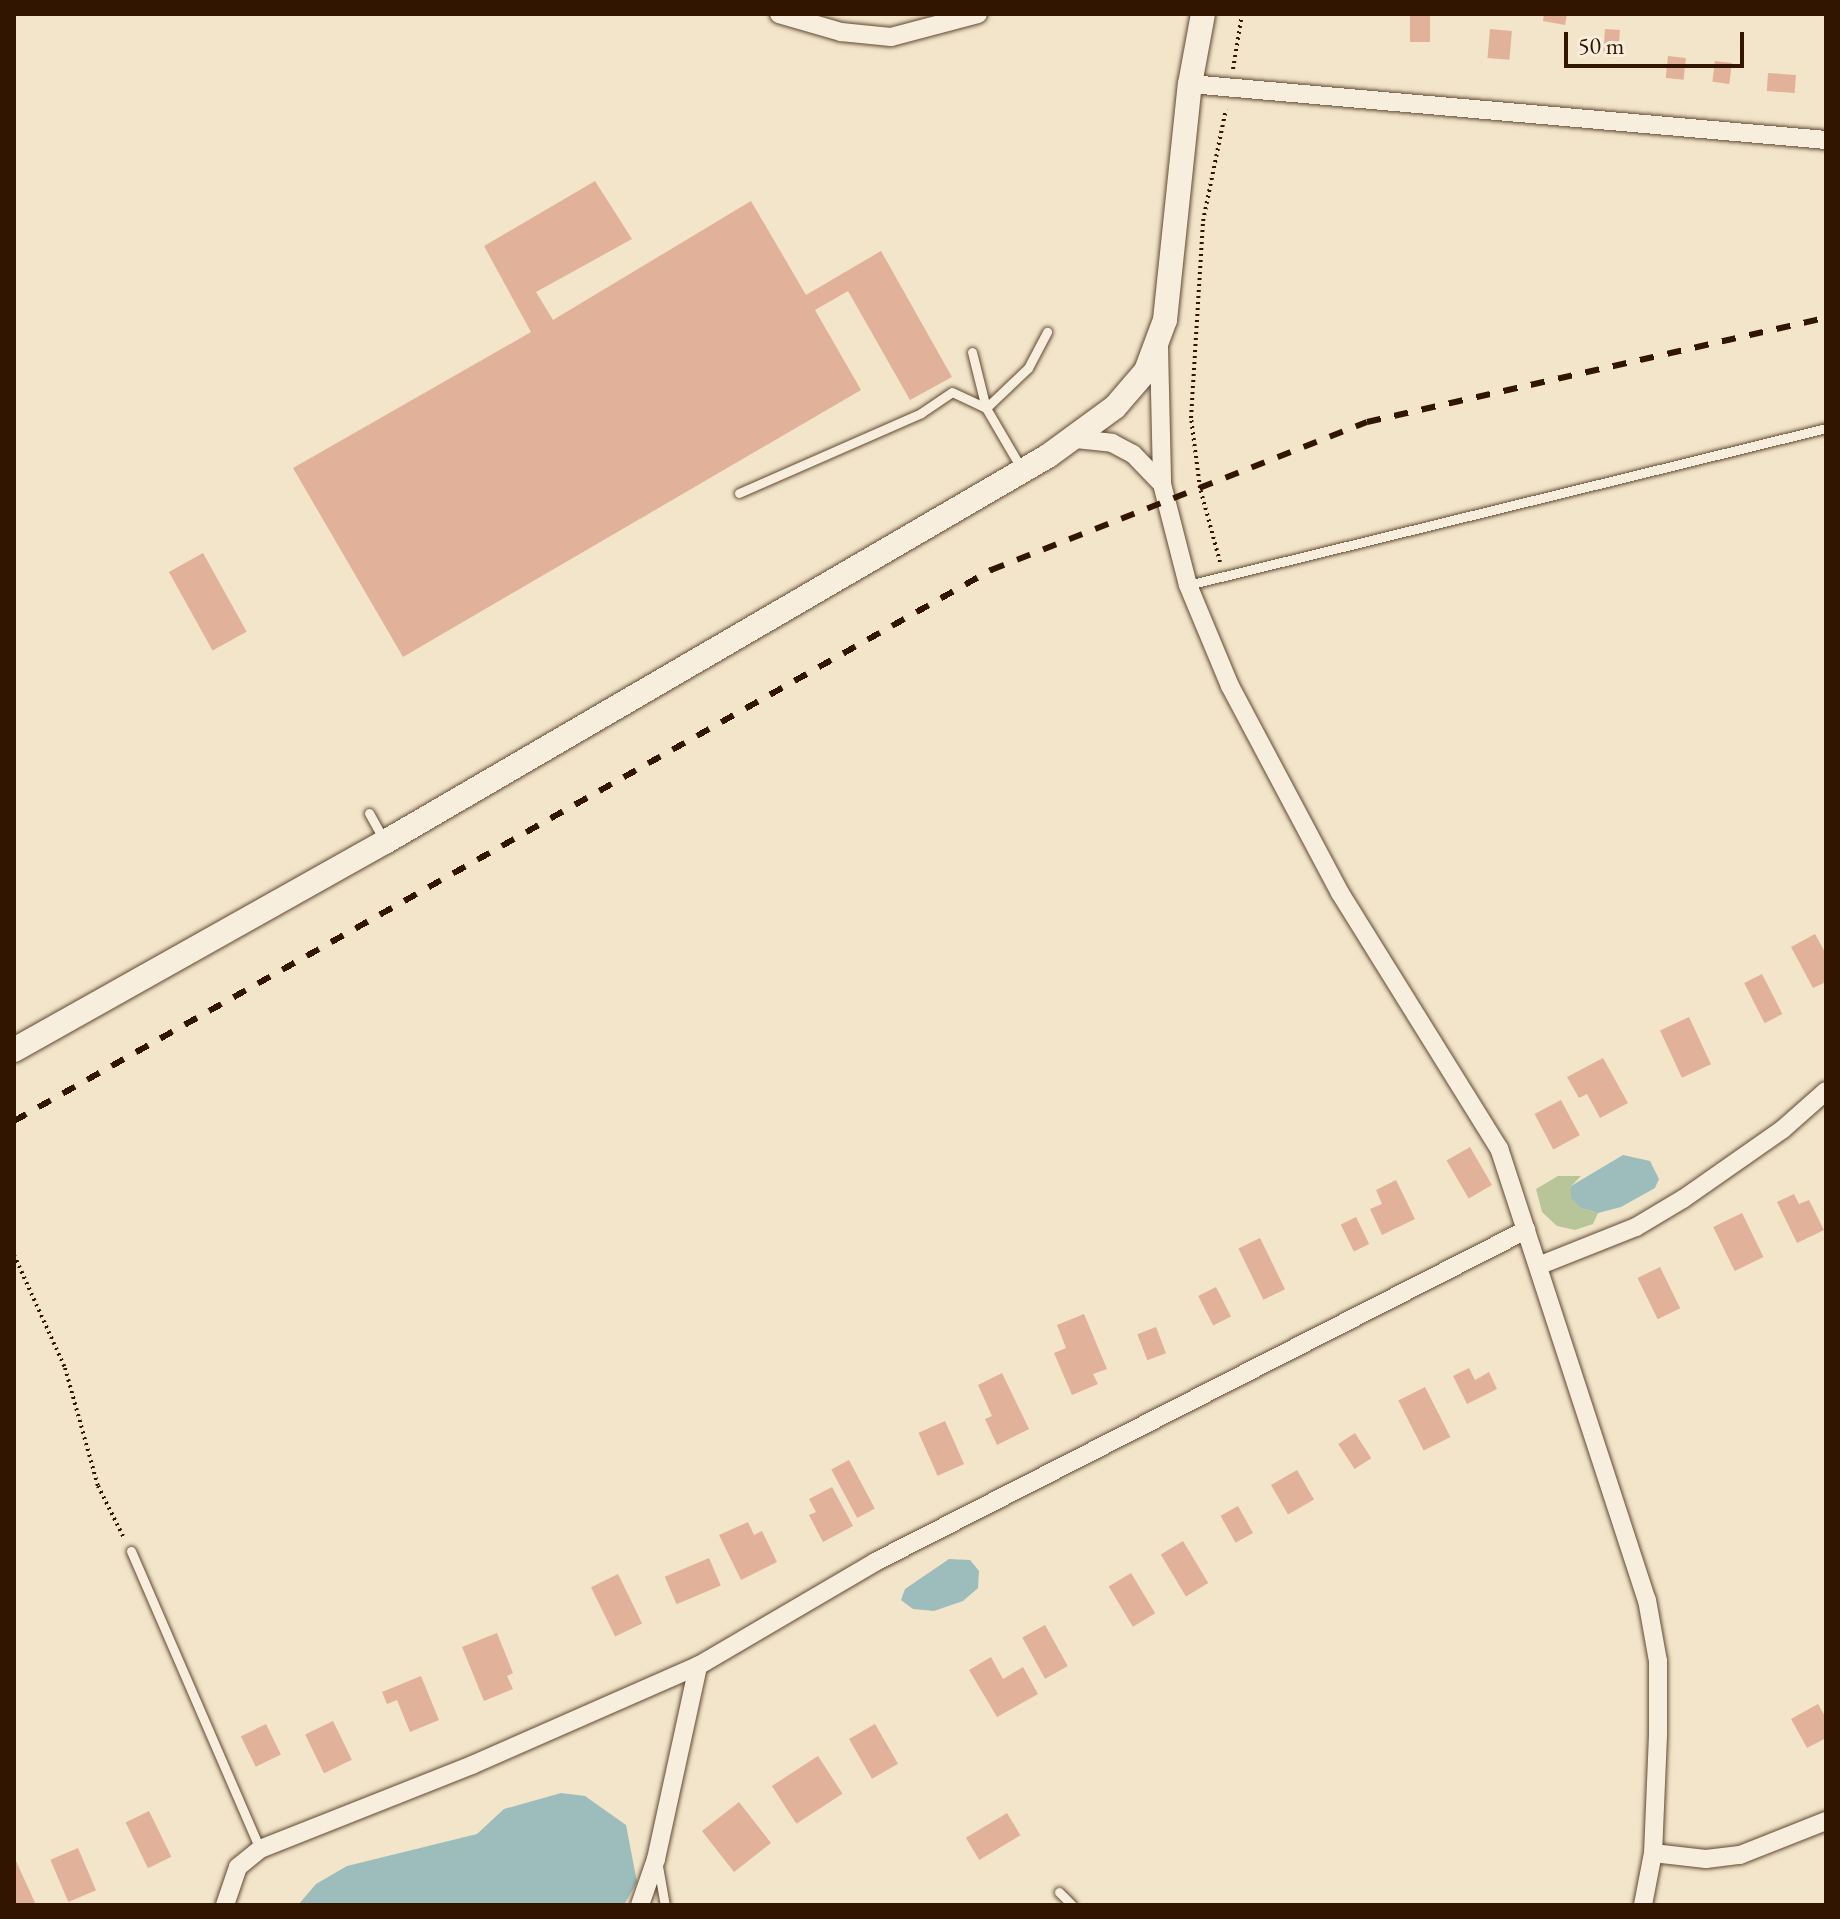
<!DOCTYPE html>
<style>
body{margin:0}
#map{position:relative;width:1840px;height:1919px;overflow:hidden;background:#f2e5ca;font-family:"EB Garamond",serif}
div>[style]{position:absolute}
.green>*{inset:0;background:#b8c598}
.water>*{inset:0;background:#9dbdbd}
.building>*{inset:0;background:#e2b19a;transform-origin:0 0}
.path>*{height:4px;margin-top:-2px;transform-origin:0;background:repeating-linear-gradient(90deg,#311500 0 2px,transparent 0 6px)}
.roads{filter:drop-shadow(0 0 2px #614932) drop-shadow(0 0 2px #614932)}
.service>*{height:9px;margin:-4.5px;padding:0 4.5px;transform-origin:4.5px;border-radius:4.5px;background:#f7eedd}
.minor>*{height:18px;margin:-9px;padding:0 9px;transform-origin:9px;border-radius:9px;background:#f7eedd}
.tertiary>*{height:24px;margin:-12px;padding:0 12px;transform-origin:12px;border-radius:12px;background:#f7eedd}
.rail>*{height:6px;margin-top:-3px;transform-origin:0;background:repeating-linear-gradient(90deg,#311500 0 14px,transparent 0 28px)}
span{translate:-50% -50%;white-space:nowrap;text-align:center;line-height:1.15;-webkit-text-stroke:6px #f7eedd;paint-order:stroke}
.frame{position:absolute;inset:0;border:16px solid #311500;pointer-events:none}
.scale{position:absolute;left:1564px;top:32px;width:180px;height:36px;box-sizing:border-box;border:4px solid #311500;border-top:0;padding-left:10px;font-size:24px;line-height:28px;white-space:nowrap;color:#311500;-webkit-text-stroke:6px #f7eedd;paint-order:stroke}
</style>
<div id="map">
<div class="green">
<div style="clip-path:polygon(1558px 1176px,1581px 1176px,1571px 1186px,1581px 1208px,1598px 1213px,1593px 1224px,1575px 1230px,1557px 1226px,1542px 1212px,1536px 1189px)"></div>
</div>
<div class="water">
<div style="clip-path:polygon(1623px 1155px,1650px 1161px,1659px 1179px,1655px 1188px,1621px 1207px,1598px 1213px,1581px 1208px,1571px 1198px,1571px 1186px)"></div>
<div style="clip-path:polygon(949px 1559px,970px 1560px,979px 1571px,978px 1588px,963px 1601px,934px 1611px,913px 1609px,901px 1600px,905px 1589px)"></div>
<div style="clip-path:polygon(561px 1793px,585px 1796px,626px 1825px,637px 1882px,624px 1905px,298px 1905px,316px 1884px,347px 1866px,477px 1834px,504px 1809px)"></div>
</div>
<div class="building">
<div style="left:1410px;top:14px;width:20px;height:28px"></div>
<div style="clip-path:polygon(1544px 14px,1567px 14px,1565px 25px,1543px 21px)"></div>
<div style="left:1490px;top:29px;width:22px;height:29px;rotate:5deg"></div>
<div style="left:1605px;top:29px;width:15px;height:24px;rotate:4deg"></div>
<div style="left:1668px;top:56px;width:18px;height:22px;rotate:6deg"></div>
<div style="left:1715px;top:61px;width:17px;height:21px;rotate:7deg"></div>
<div style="left:1768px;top:73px;width:28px;height:18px;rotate:4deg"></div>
<div style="clip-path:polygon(595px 181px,632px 239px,536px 292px,553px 320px,751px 201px,806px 295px,881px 251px,952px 377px,910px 400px,848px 291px,815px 310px,861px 390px,403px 657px,293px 468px,531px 332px,484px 246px)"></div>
<div style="left:203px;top:553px;width:90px;height:39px;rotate:61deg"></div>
<div style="clip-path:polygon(1815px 934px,1826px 954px,1826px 982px,1813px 988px,1791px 947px)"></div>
<div style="left:1762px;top:974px;width:45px;height:20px;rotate:63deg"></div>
<div style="left:1689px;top:1017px;width:52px;height:32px;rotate:65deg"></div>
<div style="clip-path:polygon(1603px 1058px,1628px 1103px,1600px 1118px,1587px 1094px,1579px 1098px,1567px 1077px)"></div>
<div style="left:1561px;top:1100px;width:40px;height:30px;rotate:62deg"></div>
<div style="left:1470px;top:1147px;width:44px;height:27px;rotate:60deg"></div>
<div style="clip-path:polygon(1396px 1180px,1415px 1219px,1382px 1235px,1370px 1209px,1382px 1204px,1376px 1190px)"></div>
<div style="clip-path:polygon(1794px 1194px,1799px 1204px,1809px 1200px,1824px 1230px,1797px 1243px,1777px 1202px)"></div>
<div style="left:1742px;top:1213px;width:49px;height:32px;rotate:64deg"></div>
<div style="left:1356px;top:1217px;width:30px;height:17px;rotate:64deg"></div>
<div style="left:1260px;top:1238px;width:57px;height:24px;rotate:64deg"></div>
<div style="left:1660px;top:1267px;width:46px;height:25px;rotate:64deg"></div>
<div style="left:1216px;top:1287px;width:33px;height:20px;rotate:63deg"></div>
<div style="clip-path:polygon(1084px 1314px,1107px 1369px,1093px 1374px,1098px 1384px,1072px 1395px,1054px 1353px,1066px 1348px,1057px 1325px)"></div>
<div style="left:1156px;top:1327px;width:28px;height:20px;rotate:69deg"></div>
<div style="clip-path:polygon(1469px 1368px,1475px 1380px,1489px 1372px,1497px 1389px,1467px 1404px,1453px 1376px)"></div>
<div style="clip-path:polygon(1002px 1373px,1029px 1429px,997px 1445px,985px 1419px,992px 1416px,978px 1385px)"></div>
<div style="left:1425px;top:1387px;width:56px;height:30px;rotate:63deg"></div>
<div style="left:945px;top:1421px;width:47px;height:29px;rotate:66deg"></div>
<div style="left:1355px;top:1433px;width:30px;height:20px;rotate:57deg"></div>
<div style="left:849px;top:1460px;width:55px;height:20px;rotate:62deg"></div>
<div style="left:1297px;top:1470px;width:34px;height:30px;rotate:60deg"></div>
<div style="clip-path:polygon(832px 1487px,853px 1526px,823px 1542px,809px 1515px,816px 1512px,809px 1499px)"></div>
<div style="left:1238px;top:1506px;width:31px;height:20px;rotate:61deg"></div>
<div style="clip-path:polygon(748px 1522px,754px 1535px,762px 1531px,777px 1562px,741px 1580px,719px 1535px)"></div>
<div style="left:1183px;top:1541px;width:49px;height:26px;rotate:59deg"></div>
<div style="left:709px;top:1558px;width:30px;height:48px;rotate:67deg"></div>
<div style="left:1131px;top:1573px;width:47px;height:26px;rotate:59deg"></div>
<div style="left:618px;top:1574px;width:55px;height:30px;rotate:64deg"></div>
<div style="left:1045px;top:1625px;width:47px;height:26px;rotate:61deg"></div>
<div style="clip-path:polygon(497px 1633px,513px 1673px,507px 1676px,513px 1689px,484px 1701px,462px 1647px)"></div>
<div style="clip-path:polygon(991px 1657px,1003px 1679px,1023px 1667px,1038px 1694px,997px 1717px,969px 1670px)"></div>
<div style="clip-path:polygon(421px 1676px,439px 1720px,410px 1732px,397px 1700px,387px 1704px,382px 1692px)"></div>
<div style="clip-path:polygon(1818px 1704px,1826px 1718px,1826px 1738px,1807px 1748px,1791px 1719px)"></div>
<div style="left:333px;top:1721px;width:43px;height:31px;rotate:64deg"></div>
<div style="left:266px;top:1724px;width:34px;height:28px;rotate:64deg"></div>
<div style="left:875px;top:1724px;width:46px;height:30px;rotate:60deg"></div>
<div style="left:818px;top:1756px;width:45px;height:55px;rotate:57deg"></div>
<div style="left:739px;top:1802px;width:52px;height:47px;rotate:52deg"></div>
<div style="left:149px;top:1811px;width:51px;height:26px;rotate:64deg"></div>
<div style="left:1007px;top:1813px;width:26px;height:48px;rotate:59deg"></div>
<div style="left:78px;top:1848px;width:46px;height:30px;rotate:67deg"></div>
<div style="clip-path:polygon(16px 1861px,36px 1905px,14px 1905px)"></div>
</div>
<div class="path">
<div style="left:1233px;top:69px;width:56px;rotate:-80.7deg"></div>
<div style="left:1220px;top:562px;width:77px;rotate:-105.1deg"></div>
<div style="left:1200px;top:488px;width:71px;rotate:-97.3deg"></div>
<div style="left:1191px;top:418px;width:197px;rotate:-86.5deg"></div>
<div style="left:1203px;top:221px;width:114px;rotate:-78.4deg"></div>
<div style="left:14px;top:1255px;width:124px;rotate:65.7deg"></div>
<div style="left:65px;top:1368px;width:123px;rotate:74.4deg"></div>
<div style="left:98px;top:1486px;width:58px;rotate:63.4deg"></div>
</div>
<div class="roads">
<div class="service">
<div style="left:972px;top:352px;width:58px;rotate:76deg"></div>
<div style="left:986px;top:408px;width:58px;rotate:-43.6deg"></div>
<div style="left:1028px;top:368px;width:41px;rotate:-62.2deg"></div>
<div style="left:739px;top:493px;width:199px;rotate:-23.7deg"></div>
<div style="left:921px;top:413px;width:37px;rotate:-34deg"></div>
<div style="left:952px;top:392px;width:38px;rotate:25deg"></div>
<div style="left:986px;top:408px;width:69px;rotate:59.7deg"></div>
<div style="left:1188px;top:585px;width:657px;rotate:-13.82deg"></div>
<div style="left:369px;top:813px;width:33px;rotate:61deg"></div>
<div style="left:131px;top:1551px;width:325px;rotate:66.6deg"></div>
<div style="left:658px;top:1866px;width:40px;rotate:80deg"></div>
<div style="left:1059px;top:1892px;width:18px;rotate:45deg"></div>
</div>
<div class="minor">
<div style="left:779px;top:14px;width:65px;rotate:16.2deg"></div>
<div style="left:841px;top:32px;width:50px;rotate:5.7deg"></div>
<div style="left:891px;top:37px;width:90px;rotate:-14.8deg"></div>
<div style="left:1190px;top:84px;width:638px;rotate:5.03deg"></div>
<div style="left:1159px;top:347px;width:137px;rotate:88.7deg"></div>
<div style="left:1162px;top:484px;width:104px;rotate:75.6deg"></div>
<div style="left:1188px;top:585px;width:109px;rotate:67.4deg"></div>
<div style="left:1230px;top:686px;width:234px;rotate:62deg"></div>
<div style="left:1340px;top:893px;width:301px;rotate:58.1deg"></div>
<div style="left:1499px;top:1148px;width:476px;rotate:71.9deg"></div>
<div style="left:1647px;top:1600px;width:62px;rotate:79.8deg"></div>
<div style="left:1658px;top:1661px;width:74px;rotate:90deg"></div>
<div style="left:1658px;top:1735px;width:118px;rotate:92.4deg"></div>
<div style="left:1653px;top:1853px;width:53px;rotate:100.9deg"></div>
<div style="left:1076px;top:439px;width:36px;rotate:6deg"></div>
<div style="left:1112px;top:443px;width:24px;rotate:28deg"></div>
<div style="left:1133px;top:454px;width:42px;rotate:46deg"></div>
<div style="left:1538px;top:1266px;width:105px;rotate:-21.7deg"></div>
<div style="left:1636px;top:1227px;width:55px;rotate:-30.8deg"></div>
<div style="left:1683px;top:1199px;width:122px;rotate:-35deg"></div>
<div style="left:1783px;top:1129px;width:57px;rotate:-41.5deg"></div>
<div style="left:1653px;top:1853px;width:53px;rotate:6.5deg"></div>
<div style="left:1706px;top:1859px;width:34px;rotate:-7deg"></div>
<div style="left:1740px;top:1855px;width:92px;rotate:-21.6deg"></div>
<div style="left:225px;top:1905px;width:40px;rotate:-71.1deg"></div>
<div style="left:238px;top:1867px;width:28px;rotate:-39deg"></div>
<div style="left:260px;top:1849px;width:228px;rotate:-21.6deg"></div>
<div style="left:472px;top:1765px;width:247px;rotate:-23.7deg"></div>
<div style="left:698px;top:1666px;width:205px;rotate:-30.4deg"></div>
<div style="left:875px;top:1562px;width:731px;rotate:-27.02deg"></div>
<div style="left:640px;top:1905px;width:49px;rotate:-70.8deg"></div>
<div style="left:656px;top:1859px;width:198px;rotate:-77.7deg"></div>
</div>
<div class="tertiary">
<div style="left:14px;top:1050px;width:425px;rotate:-29.3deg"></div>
<div style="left:385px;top:842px;width:767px;rotate:-30.21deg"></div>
<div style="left:1048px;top:456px;width:83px;rotate:-36.2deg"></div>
<div style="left:1115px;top:407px;width:48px;rotate:-49.3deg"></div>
<div style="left:1146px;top:371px;width:54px;rotate:-69.6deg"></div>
<div style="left:1165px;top:320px;width:237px;rotate:-84deg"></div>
<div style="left:1190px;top:84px;width:71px;rotate:-79.5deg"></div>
</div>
</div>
<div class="rail">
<div style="left:14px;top:1121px;width:1122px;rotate:-29.42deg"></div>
<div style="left:991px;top:570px;width:404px;rotate:-21.5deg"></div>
<div style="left:1367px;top:422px;width:471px;rotate:-12.8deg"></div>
</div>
<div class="frame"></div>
<div class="scale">50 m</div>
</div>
